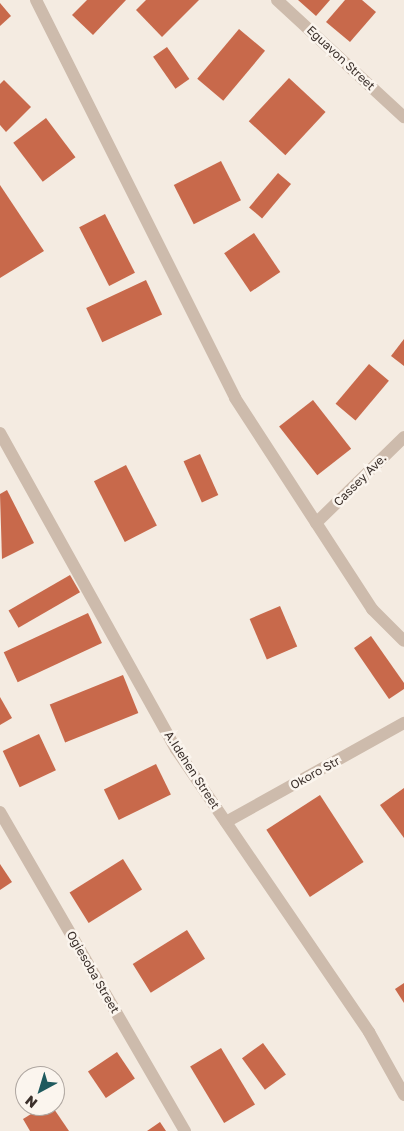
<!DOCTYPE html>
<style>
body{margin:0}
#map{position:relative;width:404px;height:1131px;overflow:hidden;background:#f4ebe1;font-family:"Golos Text",sans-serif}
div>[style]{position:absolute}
.building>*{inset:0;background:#c8694b;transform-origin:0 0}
.street>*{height:12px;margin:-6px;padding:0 6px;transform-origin:6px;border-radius:6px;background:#cdbbac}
span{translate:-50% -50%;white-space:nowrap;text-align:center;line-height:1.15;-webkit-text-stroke:5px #fbf5ee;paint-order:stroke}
.street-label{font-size:12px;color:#3b302b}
.north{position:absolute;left:15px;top:1066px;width:50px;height:50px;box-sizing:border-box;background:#fbf5ee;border:1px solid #aea6a0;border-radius:50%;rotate:219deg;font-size:14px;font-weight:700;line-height:20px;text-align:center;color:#3b302b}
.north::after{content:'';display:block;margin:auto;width:18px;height:22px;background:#1f5a5e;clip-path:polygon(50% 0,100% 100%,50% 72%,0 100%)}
</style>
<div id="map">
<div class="building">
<div style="clip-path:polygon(87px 0,126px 0,93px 35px,72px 15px)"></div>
<div style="clip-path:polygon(146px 0,199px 0,162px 37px,136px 10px)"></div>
<div style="clip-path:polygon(298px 0,330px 0,316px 16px)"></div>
<div style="clip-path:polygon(345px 0,362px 0,376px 12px,350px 42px,326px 22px)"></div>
<div style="clip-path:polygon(0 3px,11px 16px,0 26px)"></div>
<div style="left:239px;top:29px;width:34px;height:65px;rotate:40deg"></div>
<div style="left:167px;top:47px;width:39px;height:17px;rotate:55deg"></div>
<div style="left:289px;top:78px;width:50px;height:59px;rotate:43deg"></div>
<div style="clip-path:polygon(4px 80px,31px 107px,6px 132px,0 125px,0 84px)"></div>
<div style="left:46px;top:118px;width:49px;height:41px;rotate:53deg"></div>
<div style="left:221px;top:161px;width:44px;height:53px;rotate:63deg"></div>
<div style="left:278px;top:173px;width:17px;height:45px;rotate:40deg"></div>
<div style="clip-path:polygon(0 185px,44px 251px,0 278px)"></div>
<div style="left:105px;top:214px;width:66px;height:29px;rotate:63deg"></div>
<div style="left:254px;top:233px;width:47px;height:36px;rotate:56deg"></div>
<div style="left:146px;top:280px;width:38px;height:66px;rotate:65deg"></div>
<div style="clip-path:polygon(404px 339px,404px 366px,391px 356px)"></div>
<div style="left:369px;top:364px;width:26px;height:52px;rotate:40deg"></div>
<div style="left:313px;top:400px;width:62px;height:43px;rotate:52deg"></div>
<div style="left:200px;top:454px;width:45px;height:18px;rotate:66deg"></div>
<div style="left:126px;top:465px;width:68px;height:36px;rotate:63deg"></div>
<div style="clip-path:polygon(7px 490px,34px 543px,2px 559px,0 494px)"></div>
<div style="left:70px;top:575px;width:20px;height:71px;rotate:60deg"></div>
<div style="left:280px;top:606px;width:44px;height:33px;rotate:67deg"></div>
<div style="left:88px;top:613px;width:33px;height:93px;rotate:65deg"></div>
<div style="clip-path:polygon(371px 636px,404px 683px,404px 689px,389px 699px,354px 648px)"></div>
<div style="left:123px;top:675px;width:41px;height:79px;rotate:68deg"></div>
<div style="clip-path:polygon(0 697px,12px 718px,0 725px)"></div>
<div style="left:39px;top:734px;width:40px;height:40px;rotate:65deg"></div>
<div style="left:156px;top:764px;width:34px;height:58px;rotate:64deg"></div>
<div style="clip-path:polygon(404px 788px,404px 838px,380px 805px)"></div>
<div style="left:320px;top:795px;width:80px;height:64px;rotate:57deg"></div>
<div style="left:123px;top:859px;width:36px;height:63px;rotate:58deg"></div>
<div style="clip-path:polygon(0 864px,12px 882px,0 890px)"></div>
<div style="left:187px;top:930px;width:34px;height:64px;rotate:58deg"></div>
<div style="clip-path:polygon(404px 983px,404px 1003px,395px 989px)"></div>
<div style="left:263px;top:1043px;width:39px;height:26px;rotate:54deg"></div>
<div style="left:221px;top:1048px;width:66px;height:36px;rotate:59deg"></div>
<div style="left:117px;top:1052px;width:32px;height:35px;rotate:56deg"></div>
<div style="clip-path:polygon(44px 1106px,52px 1106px,69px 1131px,30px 1131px,23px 1119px)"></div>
<div style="clip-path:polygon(160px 1122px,166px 1131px,147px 1131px)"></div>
</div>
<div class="street">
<div style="left:36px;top:0;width:445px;rotate:63.4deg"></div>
<div style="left:235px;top:398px;width:252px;rotate:57deg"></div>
<div style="left:372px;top:609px;width:45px;rotate:45deg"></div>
<div style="left:277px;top:0;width:173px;rotate:42.7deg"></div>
<div style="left:0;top:433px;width:362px;rotate:60.9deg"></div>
<div style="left:176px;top:749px;width:343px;rotate:55.7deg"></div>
<div style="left:369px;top:1032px;width:72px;rotate:60.9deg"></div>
<div style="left:316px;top:523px;width:123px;rotate:-44.3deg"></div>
<div style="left:0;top:812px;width:369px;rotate:59.9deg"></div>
<div style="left:226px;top:822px;width:204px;rotate:-29.1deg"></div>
</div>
<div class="street-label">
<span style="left:341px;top:58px;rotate:43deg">Eguavon Street</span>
<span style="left:360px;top:480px;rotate:-45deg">Cassey Ave.</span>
<span style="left:192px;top:770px;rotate:57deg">A.Idehen Street</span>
<span style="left:315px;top:773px;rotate:-29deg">Okoro Str</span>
<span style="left:93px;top:972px;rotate:60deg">Ogiesoba Street</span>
</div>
<div class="north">N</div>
</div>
